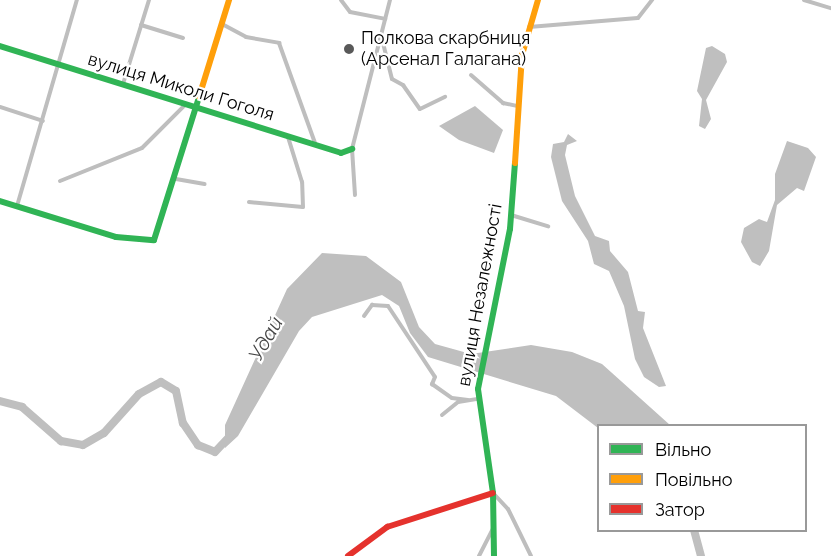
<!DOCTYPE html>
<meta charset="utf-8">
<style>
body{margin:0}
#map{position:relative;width:831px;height:556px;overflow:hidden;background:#fff;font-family:Raleway,sans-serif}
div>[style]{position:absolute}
.water>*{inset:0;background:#bfbfbf}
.river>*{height:8px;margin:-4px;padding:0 4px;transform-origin:4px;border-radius:4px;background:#bfbfbf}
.street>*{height:4px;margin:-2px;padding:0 2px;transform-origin:2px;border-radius:2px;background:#bebebe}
.fast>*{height:6px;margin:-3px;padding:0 3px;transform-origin:3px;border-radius:3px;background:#30b455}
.slow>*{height:6px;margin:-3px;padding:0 3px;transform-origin:3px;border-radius:3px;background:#ff9f0a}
.jam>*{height:6px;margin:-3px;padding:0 3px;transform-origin:3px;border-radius:3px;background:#e5322d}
.dots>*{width:16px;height:16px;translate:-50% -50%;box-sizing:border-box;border:3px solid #fff;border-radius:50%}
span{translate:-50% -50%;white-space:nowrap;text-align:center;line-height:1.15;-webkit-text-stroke:4.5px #fff;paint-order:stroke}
.poi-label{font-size:18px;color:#000}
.left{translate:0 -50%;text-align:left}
.street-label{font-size:18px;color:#000}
.water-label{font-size:20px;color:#444;font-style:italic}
.legend{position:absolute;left:597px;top:424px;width:210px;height:108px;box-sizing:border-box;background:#fff;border:2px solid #999;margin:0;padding:8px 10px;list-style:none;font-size:18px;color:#000}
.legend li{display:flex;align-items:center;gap:12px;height:30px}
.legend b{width:30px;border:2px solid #999}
</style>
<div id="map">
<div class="water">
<div style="clip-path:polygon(712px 46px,725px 54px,727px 62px,706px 100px,711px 119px,705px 129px,699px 126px,702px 99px,697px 91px,706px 48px)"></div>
<div style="clip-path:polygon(475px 106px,503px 130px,494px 153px,459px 140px,439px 126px)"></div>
<div style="clip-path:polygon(568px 134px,577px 141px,567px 145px,565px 155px,575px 196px,595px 236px,609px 241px,610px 251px,628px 272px,638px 311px,645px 312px,643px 328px,666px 386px,659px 387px,644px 377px,635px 359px,624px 306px,609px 271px,594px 264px,588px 241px,562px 201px,551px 157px,553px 144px,564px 142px)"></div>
<div style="clip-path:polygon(787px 141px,808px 148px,816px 157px,804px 191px,797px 188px,777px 205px,769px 251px,760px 266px,752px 262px,741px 242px,744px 228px,759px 219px,767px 222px,775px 200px,775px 174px)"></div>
<div style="clip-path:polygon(322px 253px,366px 256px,401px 282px,419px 327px,435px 344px,471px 354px,531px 345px,572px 352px,602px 364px,670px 425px,598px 428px,556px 396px,428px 357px,410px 333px,399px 306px,382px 295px,312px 317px,299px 331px,238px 436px,225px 448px,225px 425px,287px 289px)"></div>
</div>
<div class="river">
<div style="left:0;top:401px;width:23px;rotate:15deg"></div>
<div style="left:22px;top:407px;width:52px;rotate:41.1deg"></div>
<div style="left:61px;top:441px;width:22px;rotate:10deg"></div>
<div style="left:83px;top:445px;width:24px;rotate:-30deg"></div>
<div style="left:104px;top:433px;width:52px;rotate:-48.1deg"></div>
<div style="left:139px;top:394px;width:25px;rotate:-29deg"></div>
<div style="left:161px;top:382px;width:17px;rotate:31deg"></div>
<div style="left:176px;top:391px;width:33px;rotate:78deg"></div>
<div style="left:183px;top:423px;width:27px;rotate:56deg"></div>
<div style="left:198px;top:445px;width:18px;rotate:22deg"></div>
<div style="left:215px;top:452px;width:19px;rotate:-47deg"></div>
<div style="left:694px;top:530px;width:27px;rotate:75deg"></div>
</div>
<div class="street">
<div style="left:341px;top:0;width:15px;rotate:53deg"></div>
<div style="left:350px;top:12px;width:36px;rotate:11deg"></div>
<div style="left:804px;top:0;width:28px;rotate:17deg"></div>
<div style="left:222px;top:24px;width:27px;rotate:28deg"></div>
<div style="left:246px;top:37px;width:34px;rotate:10deg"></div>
<div style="left:279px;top:43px;width:106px;rotate:70.2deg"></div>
<div style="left:141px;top:25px;width:44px;rotate:17.2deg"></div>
<div style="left:529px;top:27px;width:109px;rotate:-4.7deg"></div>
<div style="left:638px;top:18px;width:23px;rotate:-52deg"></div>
<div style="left:383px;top:43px;width:37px;rotate:76deg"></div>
<div style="left:392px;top:79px;width:13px;rotate:29deg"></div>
<div style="left:403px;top:85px;width:29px;rotate:55deg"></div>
<div style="left:420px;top:109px;width:28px;rotate:-26deg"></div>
<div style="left:471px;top:75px;width:43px;rotate:41.2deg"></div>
<div style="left:503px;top:103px;width:14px;rotate:12deg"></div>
<div style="left:123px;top:84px;width:88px;rotate:-72.8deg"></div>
<div style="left:0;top:107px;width:45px;rotate:18deg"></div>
<div style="left:176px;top:179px;width:29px;rotate:10deg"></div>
<div style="left:60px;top:181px;width:88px;rotate:-21.9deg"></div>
<div style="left:142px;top:148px;width:62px;rotate:-45deg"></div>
<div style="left:355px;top:195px;width:46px;rotate:-93.7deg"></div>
<div style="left:352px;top:149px;width:154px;rotate:-75.7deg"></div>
<div style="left:249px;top:202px;width:54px;rotate:5.3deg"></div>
<div style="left:303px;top:207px;width:25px;rotate:-92deg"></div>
<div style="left:302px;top:182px;width:47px;rotate:-107.3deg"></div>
<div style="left:17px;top:206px;width:215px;rotate:-73.8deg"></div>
<div style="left:511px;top:215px;width:39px;rotate:17deg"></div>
<div style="left:364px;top:316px;width:14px;rotate:-54deg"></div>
<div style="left:372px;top:305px;width:16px;rotate:4deg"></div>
<div style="left:388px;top:306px;width:85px;rotate:56.5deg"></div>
<div style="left:435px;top:377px;width:8px;rotate:113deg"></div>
<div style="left:432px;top:384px;width:24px;rotate:35deg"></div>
<div style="left:452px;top:398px;width:16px;rotate:7deg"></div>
<div style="left:442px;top:415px;width:21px;rotate:-39deg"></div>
<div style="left:458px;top:402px;width:20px;rotate:-9deg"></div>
<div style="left:493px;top:493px;width:22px;rotate:47deg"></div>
<div style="left:508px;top:509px;width:52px;rotate:63.9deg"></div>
<div style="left:479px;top:556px;width:31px;rotate:-63deg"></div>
</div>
<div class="fast">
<div style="left:0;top:46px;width:357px;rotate:17.4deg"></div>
<div style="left:341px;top:153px;width:12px;rotate:-20deg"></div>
<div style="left:0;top:201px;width:121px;rotate:17.2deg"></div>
<div style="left:116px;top:237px;width:38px;rotate:5deg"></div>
<div style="left:154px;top:240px;width:150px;rotate:-72.5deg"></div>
<div style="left:494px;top:556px;width:63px;rotate:-90.9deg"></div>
<div style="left:493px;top:493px;width:105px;rotate:-98.2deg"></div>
<div style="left:478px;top:389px;width:163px;rotate:-78.7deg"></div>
<div style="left:510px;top:229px;width:66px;rotate:-85.7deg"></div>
</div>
<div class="slow">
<div style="left:199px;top:97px;width:102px;rotate:-72.8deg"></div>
<div style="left:515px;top:163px;width:108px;rotate:-86.3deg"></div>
<div style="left:522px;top:55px;width:57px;rotate:-73.8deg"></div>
</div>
<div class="jam">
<div style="left:348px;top:556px;width:49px;rotate:-36.6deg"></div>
<div style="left:387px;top:527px;width:111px;rotate:-17.8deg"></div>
</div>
<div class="dots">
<div style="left:349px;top:49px;background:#595959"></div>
</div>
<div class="poi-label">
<span class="left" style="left:361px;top:49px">Полкова скарбниця<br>(Арсенал Галагана)</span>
</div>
<div class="street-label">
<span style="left:181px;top:87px;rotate:17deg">вулиця Миколи Гоголя</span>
<span style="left:480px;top:295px;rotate:-80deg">вулиця Незалежності</span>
</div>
<div class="water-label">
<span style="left:266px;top:339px;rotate:-60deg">Удай</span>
</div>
<ul class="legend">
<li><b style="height:8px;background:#30b455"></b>Вільно</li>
<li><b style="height:8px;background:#ff9f0a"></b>Повільно</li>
<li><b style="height:8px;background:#e5322d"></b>Затор</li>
</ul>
</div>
